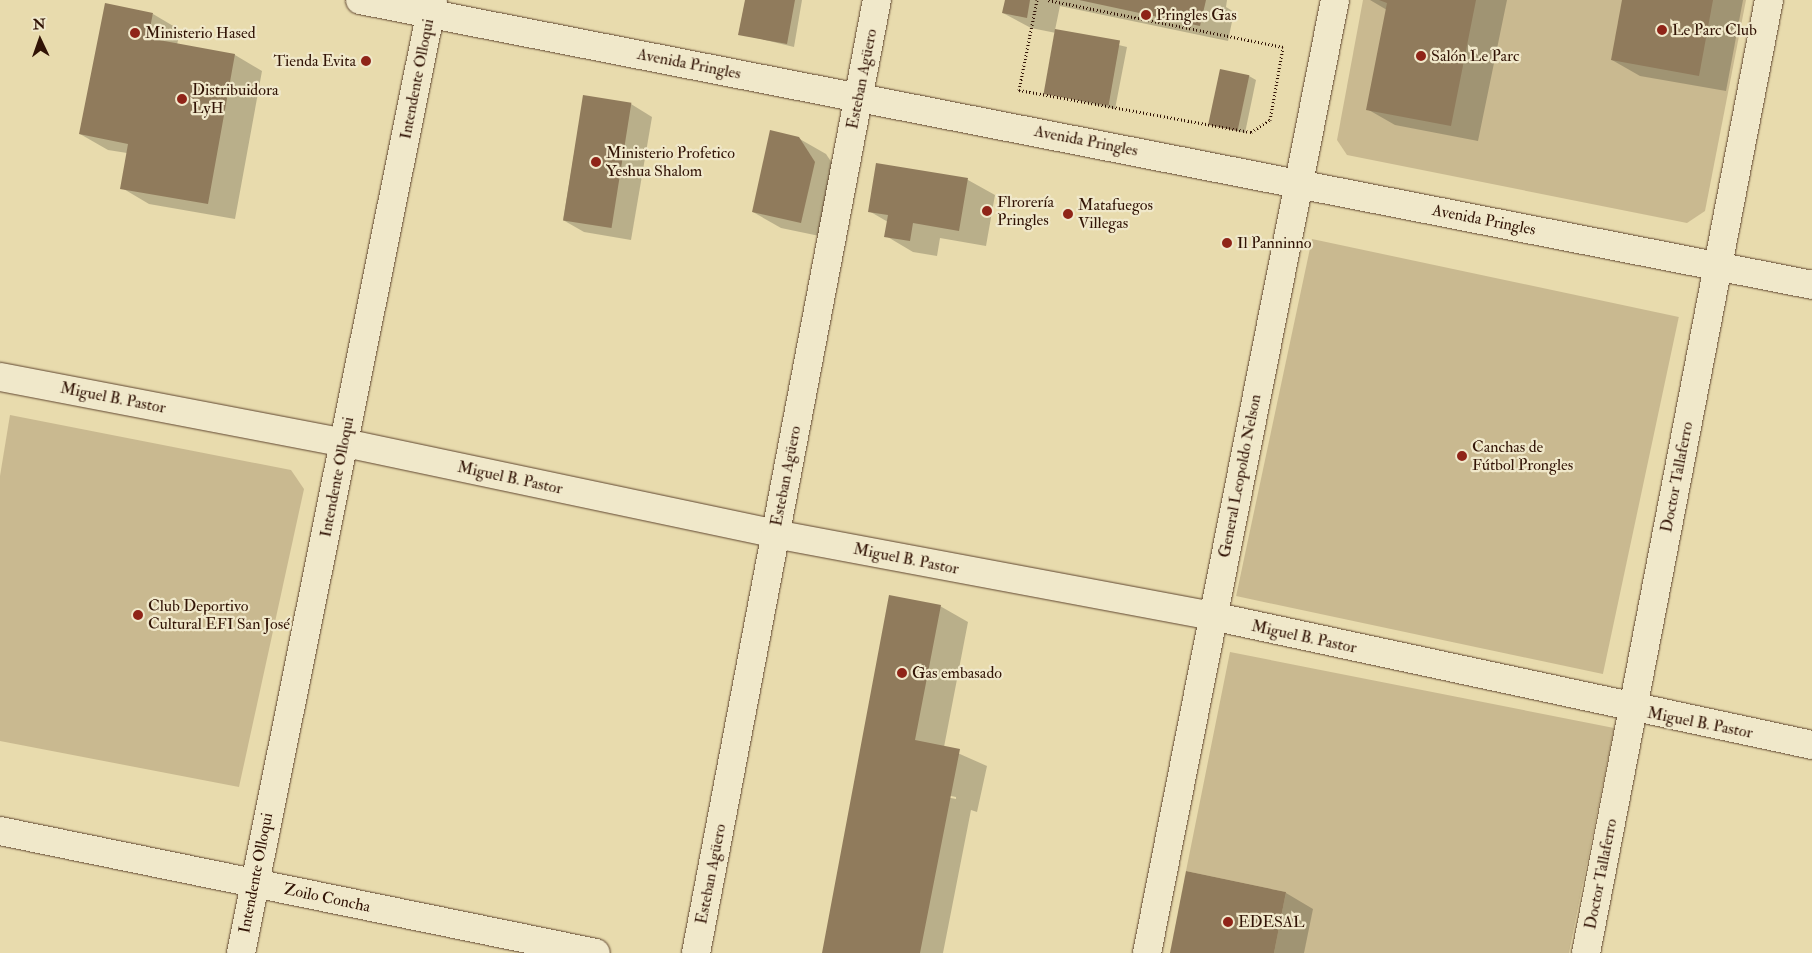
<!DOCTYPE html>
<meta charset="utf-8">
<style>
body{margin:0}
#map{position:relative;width:1812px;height:953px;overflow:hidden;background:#e8dbad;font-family:"IM FELL Double Pica",serif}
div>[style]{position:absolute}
.green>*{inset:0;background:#c9b990;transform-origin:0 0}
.shadow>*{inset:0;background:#0003}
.building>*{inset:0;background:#907b5c;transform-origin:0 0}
.path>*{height:3px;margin-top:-1.5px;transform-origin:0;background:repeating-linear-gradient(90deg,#311305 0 1px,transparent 0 3.5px)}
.roads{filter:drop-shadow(0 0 1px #5f452f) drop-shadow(0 0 1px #5f452f)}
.minor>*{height:28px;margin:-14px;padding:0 14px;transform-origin:14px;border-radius:14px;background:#f0e8ca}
.secondary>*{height:28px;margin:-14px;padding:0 14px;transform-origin:14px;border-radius:14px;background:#f0e8ca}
.dots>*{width:14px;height:14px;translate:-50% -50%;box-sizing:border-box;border:2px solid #f0e8ca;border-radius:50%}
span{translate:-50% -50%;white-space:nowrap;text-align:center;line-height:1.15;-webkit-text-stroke:4.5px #f0e8ca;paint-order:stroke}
.poi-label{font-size:16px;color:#311305}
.left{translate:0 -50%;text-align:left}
.right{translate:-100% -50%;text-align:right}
.street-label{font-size:16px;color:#311305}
.north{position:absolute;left:15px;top:15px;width:50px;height:50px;-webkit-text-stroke:4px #f0e8ca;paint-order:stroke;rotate:357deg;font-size:14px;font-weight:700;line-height:20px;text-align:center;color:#311305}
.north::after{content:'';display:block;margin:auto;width:18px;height:22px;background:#311305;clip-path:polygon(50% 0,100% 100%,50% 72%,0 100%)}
</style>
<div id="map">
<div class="green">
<div style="clip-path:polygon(1363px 0,1746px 0,1705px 211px,1687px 223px,1347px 155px,1337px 140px)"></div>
<div style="left:1312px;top:239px;width:375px;height:365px;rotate:12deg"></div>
<div style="clip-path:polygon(10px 415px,291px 470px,304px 489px,239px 787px,0 741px,0 476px)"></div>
<div style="clip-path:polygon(1230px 652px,1614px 728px,1569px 953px,1274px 953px,1286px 892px,1186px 871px)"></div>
</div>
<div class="shadow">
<div style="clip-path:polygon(746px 0,802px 0,794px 47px,740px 34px)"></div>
<div style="clip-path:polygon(1006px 0,1227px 0,1226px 7px,1234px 12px,1228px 41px,1060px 6px,1055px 30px,1127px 47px,1115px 109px,1044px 93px,1056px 33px,1031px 28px,1003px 13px)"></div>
<div style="clip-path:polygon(1370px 0,1507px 0,1478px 141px,1395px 125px,1367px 109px,1387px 10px)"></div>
<div style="clip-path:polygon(1623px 0,1743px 0,1726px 91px,1640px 76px,1612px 60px)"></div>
<div style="clip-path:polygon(153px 14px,180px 30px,177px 45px,235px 55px,262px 71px,235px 219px,149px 204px,122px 188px,127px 153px,108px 150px,80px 134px)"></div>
<div style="clip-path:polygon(1249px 76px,1256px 80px,1245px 133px,1211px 124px)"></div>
<div style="clip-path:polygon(584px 96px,631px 104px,652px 117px,631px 240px,584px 232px,563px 220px)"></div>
<div style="clip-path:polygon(798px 138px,826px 154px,842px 178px,829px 238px,781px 228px,753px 212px)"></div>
<div style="clip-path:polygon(877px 165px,968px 180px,995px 195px,986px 246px,940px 238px,937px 256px,913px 252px,886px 236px,888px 222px,869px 211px)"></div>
<div style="clip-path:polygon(evenodd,940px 606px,968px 622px,944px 747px,987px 766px,977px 812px,971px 810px,943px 953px,823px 953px,940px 606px,885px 783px,956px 797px,956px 799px,885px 785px,885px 783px)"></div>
<div style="clip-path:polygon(1187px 873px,1286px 893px,1313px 909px,1304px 953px,1171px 953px)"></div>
</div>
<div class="building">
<div style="clip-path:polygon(745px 0,795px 0,787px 44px,738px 35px)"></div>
<div style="clip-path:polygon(1005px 0,1030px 0,1027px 18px,1002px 13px)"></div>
<div style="clip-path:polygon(1079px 0,1206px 0,1200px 26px)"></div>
<div style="clip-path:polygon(1379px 0,1476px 0,1451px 126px,1366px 110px,1387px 3px)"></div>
<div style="clip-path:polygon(1622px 0,1713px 0,1699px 76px,1611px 60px)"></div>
<div style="clip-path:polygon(105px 3px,153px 13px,148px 38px,235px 54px,208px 204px,120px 189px,128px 144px,79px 134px)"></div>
<div style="left:1055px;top:29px;width:66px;height:66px;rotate:10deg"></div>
<div style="left:1220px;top:69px;width:30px;height:57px;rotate:12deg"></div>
<div style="left:583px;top:95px;width:49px;height:127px;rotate:9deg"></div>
<div style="clip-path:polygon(770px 130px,799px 137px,815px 162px,801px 223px,752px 212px)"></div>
<div style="clip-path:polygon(876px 163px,968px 178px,959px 231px,913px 223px,910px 241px,884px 237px,888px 215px,868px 212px)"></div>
<div style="clip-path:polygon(889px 595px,941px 605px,915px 740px,960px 749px,920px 953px,822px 953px)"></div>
<div style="clip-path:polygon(1186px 871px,1286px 892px,1274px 953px,1170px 953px)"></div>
</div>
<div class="path">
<div style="left:1037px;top:0;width:92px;rotate:101.3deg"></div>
<div style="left:1019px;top:90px;width:236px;rotate:10.3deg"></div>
<div style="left:1251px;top:132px;width:22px;rotate:-32deg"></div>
<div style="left:1270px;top:120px;width:74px;rotate:-79.9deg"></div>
<div style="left:1283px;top:47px;width:240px;rotate:-168.7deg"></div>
</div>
<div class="roads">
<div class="minor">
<div style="left:0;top:377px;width:351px;rotate:10.8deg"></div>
<div style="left:345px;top:443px;width:440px;rotate:11.9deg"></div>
<div style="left:775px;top:534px;width:445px;rotate:10.6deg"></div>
<div style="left:1212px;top:616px;width:614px;rotate:12.13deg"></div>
<div style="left:0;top:831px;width:608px;rotate:11.57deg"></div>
<div style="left:241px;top:953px;width:972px;rotate:-78.61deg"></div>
<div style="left:696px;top:953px;width:970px;rotate:-79.25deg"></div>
<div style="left:1147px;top:953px;width:971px;rotate:-78.84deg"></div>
<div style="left:1586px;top:953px;width:970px;rotate:-79.13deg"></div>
</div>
<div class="secondary">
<div style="left:360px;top:0;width:1480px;rotate:11.1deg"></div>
</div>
</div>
<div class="dots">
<div style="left:1146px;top:15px;background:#8f2418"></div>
<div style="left:1662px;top:30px;background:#8f2418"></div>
<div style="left:135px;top:33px;background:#8f2418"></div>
<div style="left:1421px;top:56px;background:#8f2418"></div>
<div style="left:366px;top:61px;background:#8f2418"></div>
<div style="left:182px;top:99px;background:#8f2418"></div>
<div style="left:596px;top:162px;background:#8f2418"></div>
<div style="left:987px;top:211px;background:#8f2418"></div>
<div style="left:1068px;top:214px;background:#8f2418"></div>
<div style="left:1227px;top:243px;background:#8f2418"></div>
<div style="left:1462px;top:456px;background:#8f2418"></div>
<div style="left:138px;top:615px;background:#8f2418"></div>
<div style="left:902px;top:673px;background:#8f2418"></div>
<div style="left:1228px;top:922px;background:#8f2418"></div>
</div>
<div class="poi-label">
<span class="left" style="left:1156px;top:15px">Pringles Gas</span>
<span class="left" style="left:1672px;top:30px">Le Parc Club</span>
<span class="left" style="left:145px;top:33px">Ministerio Hased</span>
<span class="left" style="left:1431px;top:56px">Salón Le Parc</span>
<span class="right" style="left:356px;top:61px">Tienda Evita</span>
<span class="left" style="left:192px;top:99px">Distribuidora<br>LyH</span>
<span class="left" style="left:606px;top:162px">Ministerio Profetico<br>Yeshua Shalom</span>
<span class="left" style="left:997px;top:211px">Flrorería<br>Pringles</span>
<span class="left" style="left:1078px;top:214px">Matafuegos<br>Villegas</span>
<span class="left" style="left:1237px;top:243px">Il Panninno</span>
<span class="left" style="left:1472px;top:456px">Canchas de<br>Fútbol Prongles</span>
<span class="left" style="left:148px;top:615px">Club Deportivo<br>Cultural EFI San José</span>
<span class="left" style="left:912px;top:673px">Gas embasado</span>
<span class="left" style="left:1238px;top:922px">EDESAL</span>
</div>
<div class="street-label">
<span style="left:689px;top:64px;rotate:11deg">Avenida Pringles</span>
<span style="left:417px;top:79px;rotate:-79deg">Intendente Olloqui</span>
<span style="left:862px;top:79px;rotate:-79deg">Esteban Agüero</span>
<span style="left:1086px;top:141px;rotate:11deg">Avenida Pringles</span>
<span style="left:1484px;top:220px;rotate:11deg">Avenida Pringles</span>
<span style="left:113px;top:398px;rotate:11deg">Miguel B. Pastor</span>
<span style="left:786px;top:476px;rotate:-79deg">Esteban Agüero</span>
<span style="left:1240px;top:476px;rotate:-79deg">General Leopoldo Nelson</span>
<span style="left:337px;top:477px;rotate:-79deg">Intendente Olloqui</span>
<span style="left:1677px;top:477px;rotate:-79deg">Doctor Tallaferro</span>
<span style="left:510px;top:478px;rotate:12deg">Miguel B. Pastor</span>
<span style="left:906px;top:559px;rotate:11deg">Miguel B. Pastor</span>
<span style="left:1304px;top:637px;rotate:12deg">Miguel B. Pastor</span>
<span style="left:1700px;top:723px;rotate:11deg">Miguel B. Pastor</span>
<span style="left:256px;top:873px;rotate:-79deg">Intendente Olloqui</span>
<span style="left:711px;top:874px;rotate:-79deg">Esteban Agüero</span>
<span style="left:1601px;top:874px;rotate:-79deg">Doctor Tallaferro</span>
<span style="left:327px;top:898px;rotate:12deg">Zoilo Concha</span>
</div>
<div class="north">N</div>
</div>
